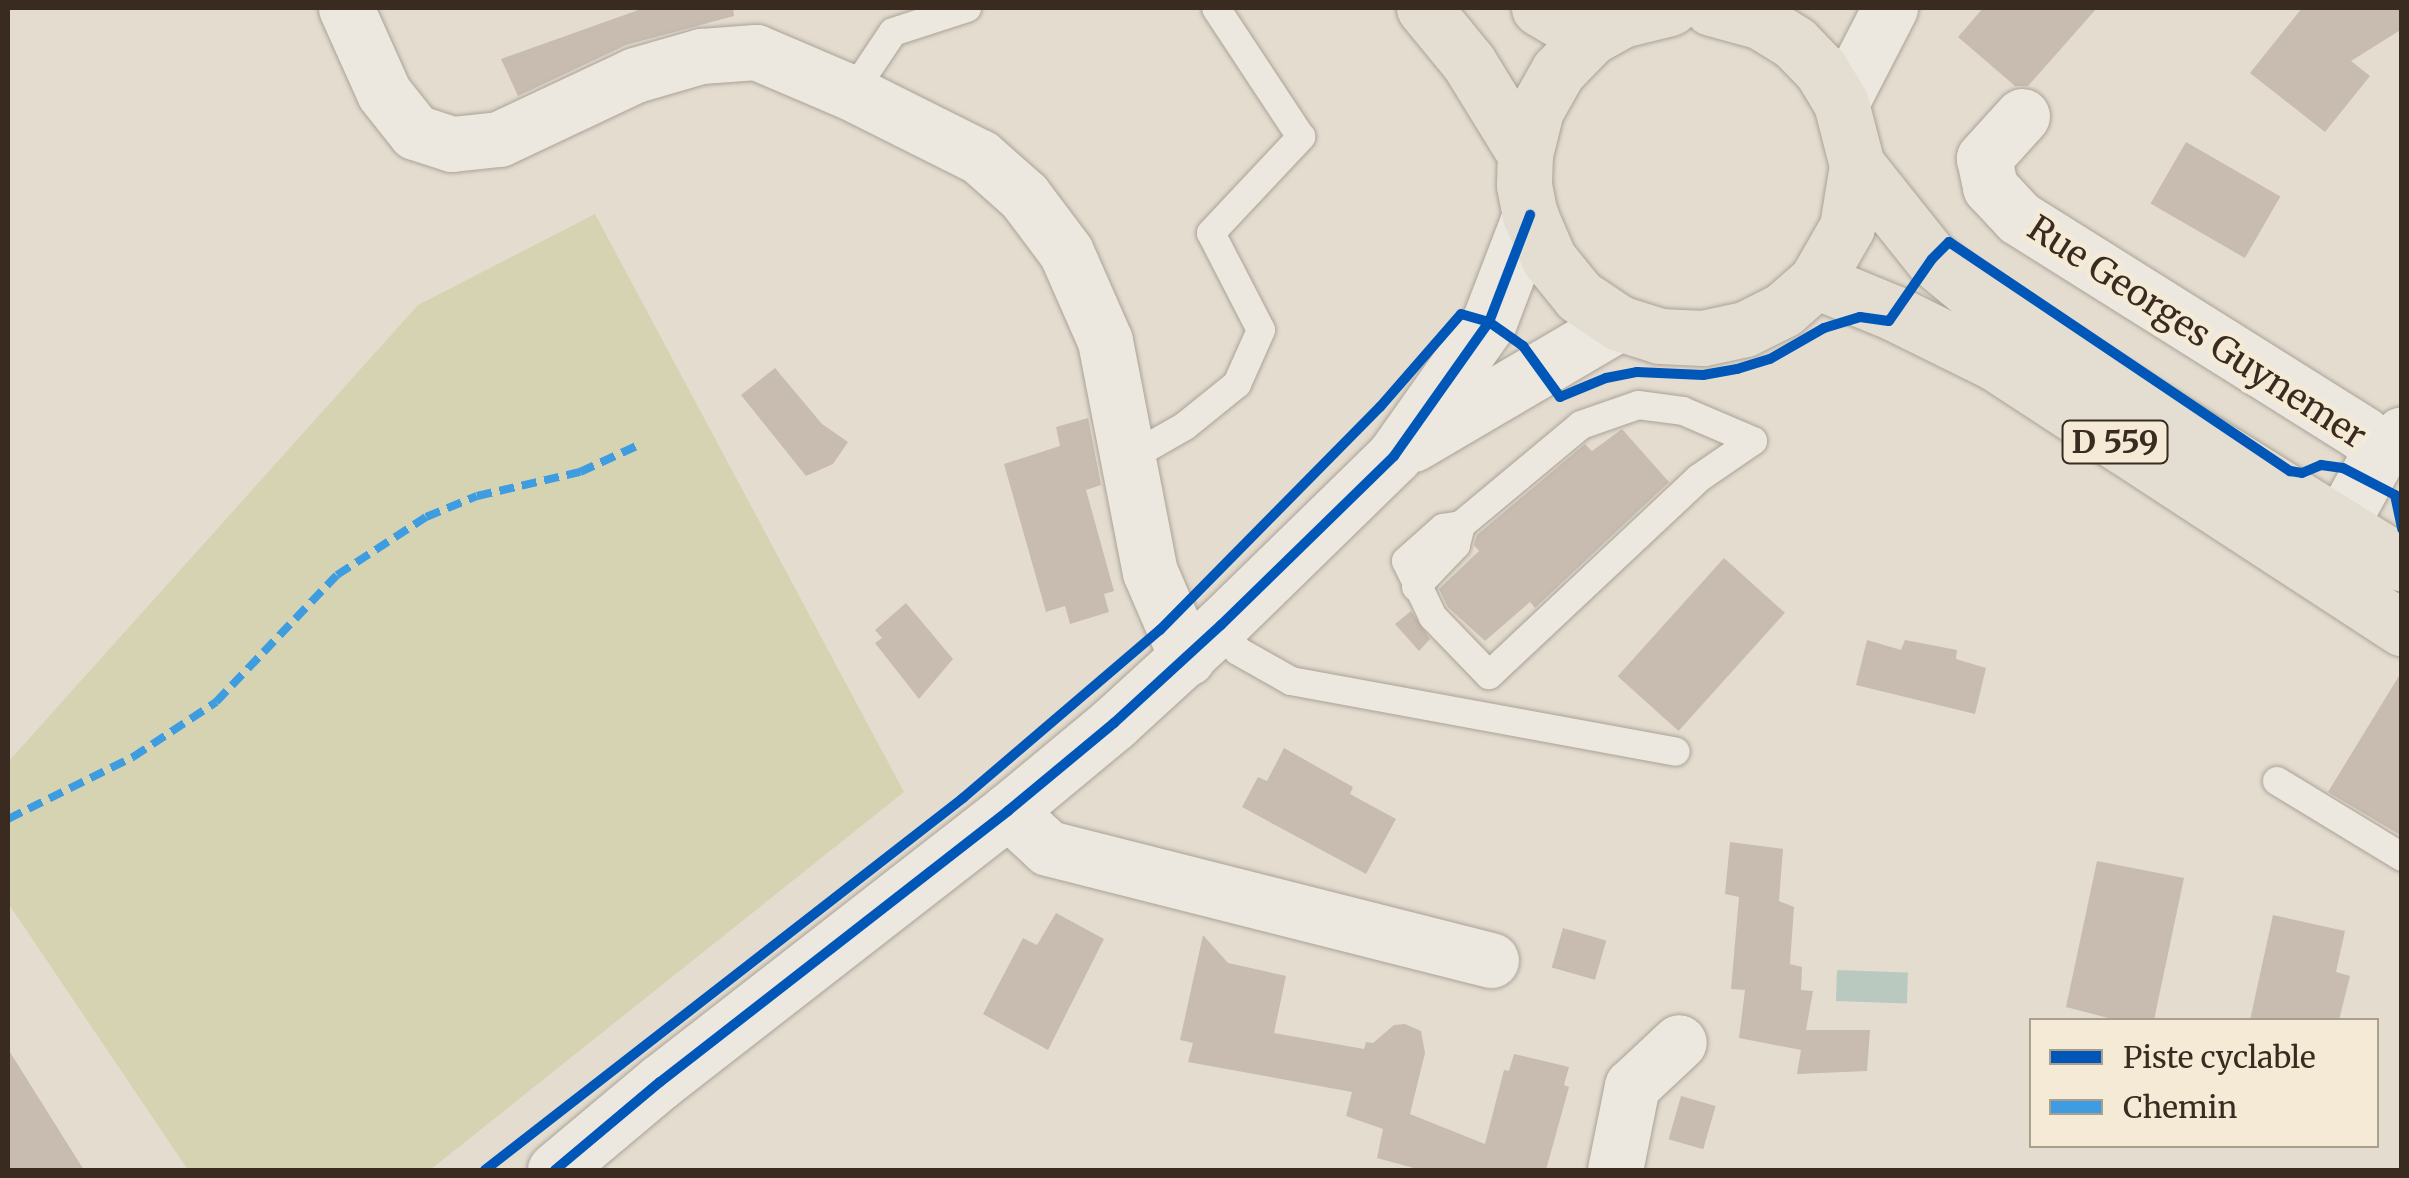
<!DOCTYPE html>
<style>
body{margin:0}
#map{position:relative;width:2409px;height:1178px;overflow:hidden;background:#e4ddcf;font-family:Merriweather,serif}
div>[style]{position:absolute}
.green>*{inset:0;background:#d5d3b2}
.water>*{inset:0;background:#b9c9bf;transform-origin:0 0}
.building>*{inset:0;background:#c8bbb0;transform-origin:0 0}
.roads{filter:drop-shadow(0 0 2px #aaa297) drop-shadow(0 0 2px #aaa297)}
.lane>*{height:28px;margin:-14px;padding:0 14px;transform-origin:14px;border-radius:14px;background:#ece8e0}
.street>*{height:55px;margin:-27.5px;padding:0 27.5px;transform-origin:27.5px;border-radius:27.5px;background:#ece8e0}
.secondary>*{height:55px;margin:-27.5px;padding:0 27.5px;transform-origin:27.5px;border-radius:27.5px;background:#ece8e0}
.primary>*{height:55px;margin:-27.5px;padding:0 27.5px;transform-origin:27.5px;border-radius:27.5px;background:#e4ded2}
.quiet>*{height:8px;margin-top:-4px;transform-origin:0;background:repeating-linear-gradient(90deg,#3e9ce0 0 15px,transparent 0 23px)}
.cycleway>*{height:10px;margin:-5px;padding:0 5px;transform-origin:5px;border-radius:5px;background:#0057b8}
span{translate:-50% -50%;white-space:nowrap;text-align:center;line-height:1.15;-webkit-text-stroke:9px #f5ead6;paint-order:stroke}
.shield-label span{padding:2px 8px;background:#f5ead6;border:2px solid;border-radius:8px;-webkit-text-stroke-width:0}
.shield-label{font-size:32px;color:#392b20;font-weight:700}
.street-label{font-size:35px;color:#392b20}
.frame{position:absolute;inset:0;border:10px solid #392b20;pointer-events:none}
.legend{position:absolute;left:2029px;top:1018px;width:350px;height:130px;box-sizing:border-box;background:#f5ead6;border:2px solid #aa9e8d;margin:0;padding:12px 18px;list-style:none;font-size:30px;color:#392b20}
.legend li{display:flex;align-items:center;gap:20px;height:50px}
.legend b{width:50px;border:2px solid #aa9e8d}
</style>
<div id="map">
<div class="green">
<div style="clip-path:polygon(595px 214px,904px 792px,430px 1170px,188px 1170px,8px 903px,8px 762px,418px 305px)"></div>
</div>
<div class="water">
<div style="left:1837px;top:970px;width:71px;height:31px;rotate:2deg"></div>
</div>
<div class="building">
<div style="clip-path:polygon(644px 8px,733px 8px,734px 16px,626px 45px,518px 96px,501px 59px)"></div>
<div style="clip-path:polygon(1983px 8px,2097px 8px,2028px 86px,2015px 86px,1958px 37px)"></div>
<div style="clip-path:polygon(2302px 8px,2402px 8px,2402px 29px,2351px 61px,2370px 76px,2325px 132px,2250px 73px)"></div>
<div style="left:2186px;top:142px;width:109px;height:71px;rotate:30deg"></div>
<div style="clip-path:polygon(775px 368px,822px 424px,848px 442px,833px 464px,806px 476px,741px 395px)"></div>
<div style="clip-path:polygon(1088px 418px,1101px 485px,1086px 490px,1114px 591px,1104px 594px,1109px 612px,1070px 624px,1065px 606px,1046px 612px,1004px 464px,1060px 446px,1056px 427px)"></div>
<div style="clip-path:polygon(1622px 429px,1669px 482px,1535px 608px,1530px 602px,1485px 641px,1448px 607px,1439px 589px,1479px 551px,1474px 545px,1477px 535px,1585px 444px,1592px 451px)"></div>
<div style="left:1724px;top:558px;width:82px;height:159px;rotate:42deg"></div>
<div style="clip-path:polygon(906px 603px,953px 659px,919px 699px,875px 643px,882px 638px,875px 630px)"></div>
<div style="clip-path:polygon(1411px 611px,1430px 639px,1419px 651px,1395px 624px)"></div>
<div style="clip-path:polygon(1867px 640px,1901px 650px,1905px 640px,1957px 650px,1956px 659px,1986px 668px,1975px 714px,1856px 685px)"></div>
<div style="clip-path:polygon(2402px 671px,2402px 836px,2328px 792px)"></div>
<div style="clip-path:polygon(1284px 748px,1353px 787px,1350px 794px,1396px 819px,1366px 874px,1242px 807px,1258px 777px,1267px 781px)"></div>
<div style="clip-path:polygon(1730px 842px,1783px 849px,1779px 901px,1794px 907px,1790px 964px,1802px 967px,1801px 990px,1813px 991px,1806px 1030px,1870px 1030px,1867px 1071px,1797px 1074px,1801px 1050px,1739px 1038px,1745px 990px,1731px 989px,1739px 897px,1725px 894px)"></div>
<div style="clip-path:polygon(2097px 861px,2184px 878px,2154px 1020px,2116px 1020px,2066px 1007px)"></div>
<div style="clip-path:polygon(1056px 913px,1104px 939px,1048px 1050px,983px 1014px,1023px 938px,1037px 945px)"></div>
<div style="clip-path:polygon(2273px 915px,2345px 931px,2336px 972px,2350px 976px,2339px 1020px,2250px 1020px)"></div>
<div style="left:1563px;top:928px;width:45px;height:41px;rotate:16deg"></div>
<div style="clip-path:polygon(1203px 935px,1228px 963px,1286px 976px,1274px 1033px,1364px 1049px,1366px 1042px,1373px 1043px,1394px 1025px,1405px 1024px,1421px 1031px,1425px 1053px,1410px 1114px,1485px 1144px,1504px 1070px,1509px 1071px,1514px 1054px,1569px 1067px,1564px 1085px,1569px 1087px,1546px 1170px,1421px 1170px,1377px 1158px,1383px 1129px,1346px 1116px,1352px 1092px,1188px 1062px,1193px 1043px,1180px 1040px)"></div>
<div style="clip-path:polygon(8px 1049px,55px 1124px,84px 1170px,8px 1170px)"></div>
<div style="left:1681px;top:1096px;width:36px;height:45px;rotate:16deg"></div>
</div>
<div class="roads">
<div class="lane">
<div style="left:852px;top:93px;width:73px;rotate:-56.1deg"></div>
<div style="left:893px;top:32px;width:78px;rotate:-18deg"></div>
<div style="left:1638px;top:405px;width:45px;rotate:7.6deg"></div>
<div style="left:1683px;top:411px;width:76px;rotate:23.2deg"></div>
<div style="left:1753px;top:441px;width:65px;rotate:145.6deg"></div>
<div style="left:1699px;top:478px;width:288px;rotate:136.8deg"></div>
<div style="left:1489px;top:675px;width:81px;rotate:-134deg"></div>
<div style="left:1433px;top:617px;width:62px;rotate:-115.7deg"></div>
<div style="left:1406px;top:561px;width:50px;rotate:-41.7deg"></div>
<div style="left:1443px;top:528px;width:18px;rotate:-9deg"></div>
<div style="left:1461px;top:525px;width:156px;rotate:-39.8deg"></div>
<div style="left:1581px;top:425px;width:60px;rotate:-19.3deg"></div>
<div style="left:1129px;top:458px;width:64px;rotate:-29.7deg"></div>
<div style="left:1185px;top:426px;width:67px;rotate:-38.9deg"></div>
<div style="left:1237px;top:384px;width:59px;rotate:-66deg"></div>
<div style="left:1261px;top:330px;width:109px;rotate:-117.3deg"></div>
<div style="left:1211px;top:233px;width:132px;rotate:-46.8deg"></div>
<div style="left:1301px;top:137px;width:154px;rotate:-123.4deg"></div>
<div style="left:1416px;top:587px;width:58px;rotate:-46.4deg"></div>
<div style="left:1456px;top:545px;width:21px;rotate:-76deg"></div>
<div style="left:1221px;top:625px;width:31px;rotate:57deg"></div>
<div style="left:1238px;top:651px;width:61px;rotate:29.5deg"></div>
<div style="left:1291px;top:681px;width:391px;rotate:10.4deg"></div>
<div style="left:2277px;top:781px;width:146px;rotate:31.3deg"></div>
</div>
<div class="street">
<div style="left:346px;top:8px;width:93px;rotate:65.9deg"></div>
<div style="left:384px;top:93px;width:50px;rotate:51.5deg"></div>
<div style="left:415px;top:132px;width:39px;rotate:18deg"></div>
<div style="left:452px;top:144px;width:47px;rotate:-6.1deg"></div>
<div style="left:499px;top:139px;width:150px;rotate:-25.2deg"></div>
<div style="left:635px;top:75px;width:69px;rotate:-16.1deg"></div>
<div style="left:701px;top:56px;width:55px;rotate:-4.2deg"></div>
<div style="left:756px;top:52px;width:104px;rotate:23.1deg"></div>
<div style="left:852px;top:93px;width:143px;rotate:26.6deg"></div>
<div style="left:980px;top:157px;width:59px;rotate:41.6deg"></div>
<div style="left:1024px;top:196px;width:70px;rotate:53.1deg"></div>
<div style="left:1066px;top:252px;width:97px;rotate:66.3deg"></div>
<div style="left:1105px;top:341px;width:235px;rotate:79deg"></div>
<div style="left:1150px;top:572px;width:94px;rotate:66.7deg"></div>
<div style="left:2022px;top:116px;width:57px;rotate:132.1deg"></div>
<div style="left:1984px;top:158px;width:30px;rotate:78deg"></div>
<div style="left:1990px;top:187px;width:42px;rotate:46.9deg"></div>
<div style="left:2019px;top:218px;width:406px;rotate:32.1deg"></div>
<div style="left:2363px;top:434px;width:25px;rotate:47deg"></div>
<div style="left:2318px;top:565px;width:129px;rotate:-61.2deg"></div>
<div style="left:2380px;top:452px;width:28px;rotate:-39deg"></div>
<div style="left:1008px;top:811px;width:54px;rotate:42.8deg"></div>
<div style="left:1048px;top:848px;width:457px;rotate:14.2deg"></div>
<div style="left:1615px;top:1170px;width:86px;rotate:-78.6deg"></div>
<div style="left:1632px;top:1086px;width:64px;rotate:-43.1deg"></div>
</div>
<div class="secondary">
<div style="left:1841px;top:103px;width:107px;rotate:-62.7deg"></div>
<div style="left:1413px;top:444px;width:239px;rotate:-30.4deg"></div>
<div style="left:555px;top:1170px;width:137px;rotate:-40deg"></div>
<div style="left:660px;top:1082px;width:441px;rotate:-37.9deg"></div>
<div style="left:1008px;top:811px;width:138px;rotate:-39.7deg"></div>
<div style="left:1114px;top:723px;width:145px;rotate:-42.5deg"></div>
<div style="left:1221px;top:625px;width:242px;rotate:-44.3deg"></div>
<div style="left:1394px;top:456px;width:164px;rotate:-54.7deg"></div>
<div style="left:1489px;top:322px;width:115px;rotate:-69deg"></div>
</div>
<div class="primary">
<div style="left:1424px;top:8px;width:71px;rotate:50.7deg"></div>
<div style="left:1469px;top:63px;width:107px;rotate:58.4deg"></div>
<div style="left:1539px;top:8px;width:59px;rotate:30.5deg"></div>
<div style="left:1670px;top:8px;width:49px;rotate:166deg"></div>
<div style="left:1622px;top:20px;width:37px;rotate:151deg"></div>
<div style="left:1590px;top:38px;width:46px;rotate:134.1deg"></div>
<div style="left:1558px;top:71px;width:45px;rotate:119.4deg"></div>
<div style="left:1536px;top:110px;width:45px;rotate:104deg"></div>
<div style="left:1525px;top:154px;width:31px;rotate:92deg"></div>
<div style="left:1524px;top:185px;width:31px;rotate:79deg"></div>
<div style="left:1530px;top:215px;width:48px;rotate:66.6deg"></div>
<div style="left:1549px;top:259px;width:48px;rotate:51deg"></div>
<div style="left:1579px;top:296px;width:48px;rotate:34deg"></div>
<div style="left:1619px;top:323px;width:43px;rotate:17.6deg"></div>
<div style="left:1660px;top:336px;width:43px;rotate:2.7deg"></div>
<div style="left:1703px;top:338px;width:43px;rotate:-12.1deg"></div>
<div style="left:1745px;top:329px;width:42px;rotate:-26.6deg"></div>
<div style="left:1783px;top:310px;width:44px;rotate:-41.3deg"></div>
<div style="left:1816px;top:281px;width:62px;rotate:-60.1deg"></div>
<div style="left:1847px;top:227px;width:63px;rotate:-80.8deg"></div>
<div style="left:1857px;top:165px;width:64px;rotate:-104.5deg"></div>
<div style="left:1841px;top:103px;width:39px;rotate:-121deg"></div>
<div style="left:1821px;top:70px;width:37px;rotate:-134deg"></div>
<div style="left:1795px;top:43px;width:39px;rotate:-148deg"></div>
<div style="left:1762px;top:22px;width:53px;rotate:-164.6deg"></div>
<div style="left:1857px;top:165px;width:120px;rotate:51.4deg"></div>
<div style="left:1932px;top:259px;width:75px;rotate:39.6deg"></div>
<div style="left:1990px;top:307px;width:485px;rotate:31.9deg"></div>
<div style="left:1816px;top:281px;width:84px;rotate:22.3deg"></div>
<div style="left:1894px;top:313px;width:113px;rotate:26.3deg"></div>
<div style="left:1995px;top:363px;width:486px;rotate:33.1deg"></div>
</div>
</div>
<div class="quiet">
<div style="left:8px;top:819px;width:140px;rotate:-26.4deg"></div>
<div style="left:133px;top:757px;width:100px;rotate:-33.5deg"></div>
<div style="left:216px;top:702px;width:175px;rotate:-46.4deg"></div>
<div style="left:337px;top:575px;width:106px;rotate:-33.1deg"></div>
<div style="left:426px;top:517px;width:55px;rotate:-22.4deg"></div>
<div style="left:477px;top:496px;width:106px;rotate:-13.1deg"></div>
<div style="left:580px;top:472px;width:67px;rotate:-24.7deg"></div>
</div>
<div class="cycleway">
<div style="left:485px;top:1170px;width:606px;rotate:-37.89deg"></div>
<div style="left:963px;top:798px;width:259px;rotate:-40.5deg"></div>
<div style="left:1160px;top:630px;width:313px;rotate:-45.4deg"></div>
<div style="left:1380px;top:407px;width:123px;rotate:-48.9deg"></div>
<div style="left:1461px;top:314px;width:29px;rotate:16deg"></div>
<div style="left:1489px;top:322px;width:42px;rotate:35.2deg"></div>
<div style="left:1523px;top:346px;width:63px;rotate:54deg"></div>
<div style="left:1560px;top:397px;width:50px;rotate:-22.4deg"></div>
<div style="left:1606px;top:378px;width:32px;rotate:-11deg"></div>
<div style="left:1637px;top:372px;width:66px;rotate:2.6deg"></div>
<div style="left:1703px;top:375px;width:35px;rotate:-10deg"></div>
<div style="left:1737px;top:369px;width:34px;rotate:-17deg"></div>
<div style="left:1770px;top:359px;width:62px;rotate:-29.9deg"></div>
<div style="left:1824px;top:328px;width:38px;rotate:-17deg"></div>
<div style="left:1860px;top:317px;width:29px;rotate:8deg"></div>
<div style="left:1889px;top:321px;width:75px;rotate:-55.3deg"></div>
<div style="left:1932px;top:259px;width:24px;rotate:-45deg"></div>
<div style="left:1949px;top:242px;width:411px;rotate:33.9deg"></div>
<div style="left:2290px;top:471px;width:12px;rotate:9deg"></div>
<div style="left:2302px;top:473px;width:21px;rotate:-23deg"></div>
<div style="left:2321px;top:465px;width:22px;rotate:8deg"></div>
<div style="left:2343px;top:468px;width:59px;rotate:27.4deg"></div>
<div style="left:2395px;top:495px;width:35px;rotate:78deg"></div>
<div style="left:555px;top:1170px;width:137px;rotate:-40deg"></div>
<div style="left:660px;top:1082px;width:441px;rotate:-37.9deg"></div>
<div style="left:1008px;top:811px;width:138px;rotate:-39.7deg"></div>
<div style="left:1114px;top:723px;width:145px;rotate:-42.5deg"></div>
<div style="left:1221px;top:625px;width:242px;rotate:-44.3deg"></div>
<div style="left:1394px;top:456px;width:164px;rotate:-54.7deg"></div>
<div style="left:1489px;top:322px;width:115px;rotate:-69deg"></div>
</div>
<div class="shield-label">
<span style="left:2115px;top:442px">D 559</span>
</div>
<div class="street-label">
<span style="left:2197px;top:332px;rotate:33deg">Rue Georges Guynemer</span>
</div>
<div class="frame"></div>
<ul class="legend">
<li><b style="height:12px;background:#0057b8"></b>Piste cyclable</li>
<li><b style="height:12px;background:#3e9ce0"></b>Chemin</li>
</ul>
</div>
